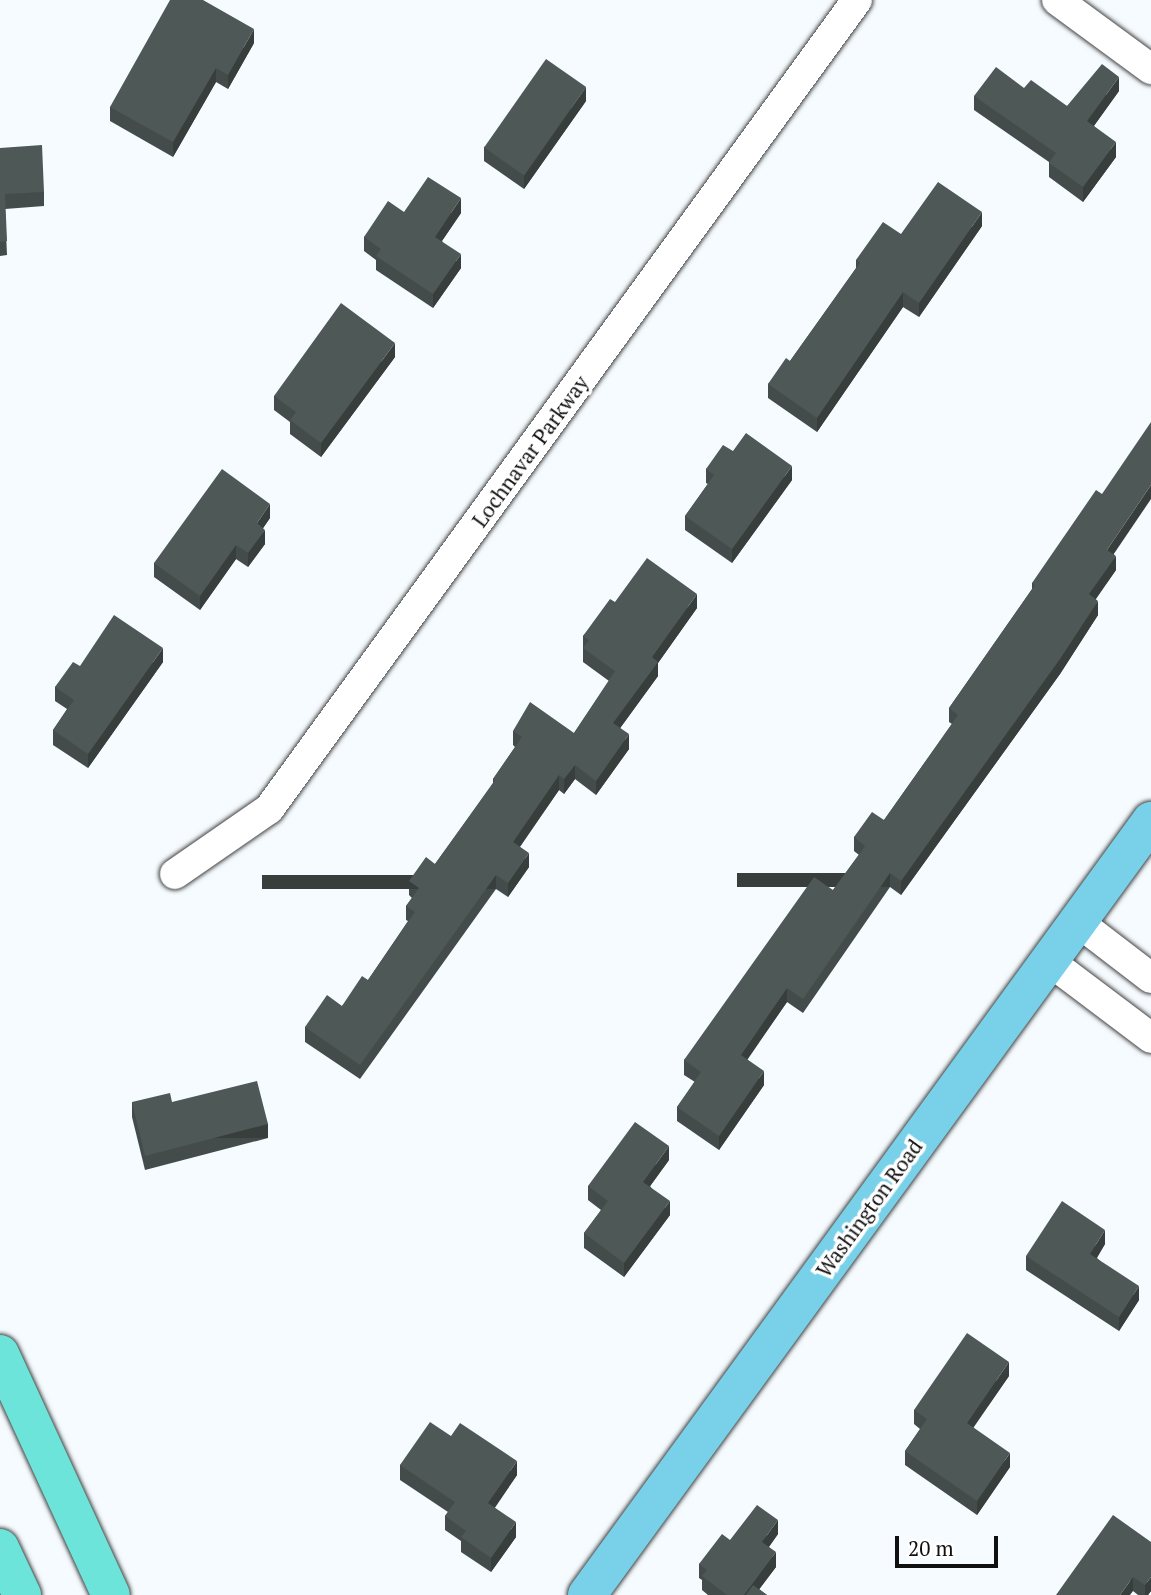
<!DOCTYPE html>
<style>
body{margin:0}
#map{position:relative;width:1151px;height:1595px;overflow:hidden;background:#f5fbfe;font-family:"PT Serif",serif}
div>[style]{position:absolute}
.roads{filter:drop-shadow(0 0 2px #434343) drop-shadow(0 0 2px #434343)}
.minor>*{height:30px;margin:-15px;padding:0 15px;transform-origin:15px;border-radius:15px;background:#fff}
.primary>*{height:38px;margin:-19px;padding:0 19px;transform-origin:19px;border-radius:19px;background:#79d1e9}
.motorway>*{height:38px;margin:-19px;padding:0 19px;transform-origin:19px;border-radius:19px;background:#6ce4da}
.wall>*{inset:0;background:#434c4a}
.shaded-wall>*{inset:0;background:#373e3c;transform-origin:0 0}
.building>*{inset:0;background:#4e5856;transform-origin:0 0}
span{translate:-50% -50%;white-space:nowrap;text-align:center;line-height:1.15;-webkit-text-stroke:7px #fff;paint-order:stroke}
.street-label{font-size:21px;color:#101010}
.scale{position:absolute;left:895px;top:1536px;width:103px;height:32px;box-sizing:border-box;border:4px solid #101010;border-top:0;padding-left:9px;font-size:21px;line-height:24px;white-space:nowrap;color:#101010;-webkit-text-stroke:5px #fff;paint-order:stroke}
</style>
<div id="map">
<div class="roads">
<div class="minor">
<div style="left:1057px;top:0;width:117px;rotate:36.3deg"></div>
<div style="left:175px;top:874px;width:114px;rotate:-34.7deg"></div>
<div style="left:269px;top:809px;width:1000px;rotate:-53.99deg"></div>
<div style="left:1078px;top:922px;width:92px;rotate:37.5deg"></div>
<div style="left:1049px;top:961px;width:128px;rotate:37deg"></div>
</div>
<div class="primary">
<div style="left:587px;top:1595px;width:958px;rotate:-53.92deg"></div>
</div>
<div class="motorway">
<div style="left:0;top:1354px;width:265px;rotate:65.3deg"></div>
<div style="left:0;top:1548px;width:52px;rotate:64.9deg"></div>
</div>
</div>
<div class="wall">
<div style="clip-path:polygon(254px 43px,228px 89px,216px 82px,173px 157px,110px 121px,110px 107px)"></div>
<div style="clip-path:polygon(1024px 88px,1067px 106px,1119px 91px,1094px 126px,1116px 157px,1083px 202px,1049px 177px,1049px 162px,974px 110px,974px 96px)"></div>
<div style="clip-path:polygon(586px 101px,524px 189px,484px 161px,484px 147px)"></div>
<div style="clip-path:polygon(0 148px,44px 192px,44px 206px,5px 209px,7px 255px,0 256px)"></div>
<div style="clip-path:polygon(404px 212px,461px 213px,442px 241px,461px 268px,433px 308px,376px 270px,376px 260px,364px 251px,364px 237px)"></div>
<div style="clip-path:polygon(982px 226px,919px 317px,903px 307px,817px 432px,768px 398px,768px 384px,790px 361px,856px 268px,856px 260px,901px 234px)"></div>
<div style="clip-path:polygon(395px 357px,321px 457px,290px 434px,290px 422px,274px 410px,274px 396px)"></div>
<div style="clip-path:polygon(733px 451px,792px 480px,732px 563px,685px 530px,685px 516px,708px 484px,706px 483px,706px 469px)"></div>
<div style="clip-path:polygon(270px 518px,263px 528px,265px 544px,248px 567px,236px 559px,200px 610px,154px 577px,154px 563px)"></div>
<div style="clip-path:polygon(1114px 554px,1116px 570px,1096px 599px,1098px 615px,1060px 674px,901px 895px,890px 887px,803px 1013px,787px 1002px,747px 1059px,764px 1085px,719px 1150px,677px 1121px,677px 1107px,695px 1082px,684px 1075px,684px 1060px,833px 890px,859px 855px,854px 851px,854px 837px,884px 820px,952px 724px,949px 722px,949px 708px,1032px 589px,1032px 583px)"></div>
<div style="clip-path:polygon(615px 602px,697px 608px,658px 663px,658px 676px,620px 728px,629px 749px,596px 795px,575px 779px,564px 794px,559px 790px,520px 847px,529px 867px,508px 897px,496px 889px,360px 1079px,305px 1042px,305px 1027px,342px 1006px,368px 980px,408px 921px,406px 920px,406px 906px,412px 898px,409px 895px,409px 881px,435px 864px,493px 784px,493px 779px,515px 747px,513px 745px,513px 731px,574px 733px,609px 681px,583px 662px,583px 636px)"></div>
<div style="clip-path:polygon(163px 662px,88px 768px,53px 745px,53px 730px,67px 709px,55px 701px,55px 687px,80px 666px)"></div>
<div style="clip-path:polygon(132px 1102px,172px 1102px,268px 1138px,145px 1170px,132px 1117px)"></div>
<div style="clip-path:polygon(669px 1160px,650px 1186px,670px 1215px,624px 1277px,584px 1248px,584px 1233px,601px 1210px,588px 1200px,588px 1186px)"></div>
<div style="clip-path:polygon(1105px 1244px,1097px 1258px,1139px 1300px,1119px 1331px,1026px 1270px,1026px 1256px)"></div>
<div style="clip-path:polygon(1009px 1376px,973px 1427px,1010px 1467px,977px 1515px,905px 1465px,905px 1451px,920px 1429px,914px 1424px,914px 1410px)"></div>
<div style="clip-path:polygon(451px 1436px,517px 1475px,494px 1508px,516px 1537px,491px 1572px,461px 1552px,461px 1541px,445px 1530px,445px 1516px,448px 1512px,400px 1480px,400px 1465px)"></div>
<div style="clip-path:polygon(1113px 1515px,1151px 1591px,1148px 1595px,1138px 1595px,1133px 1591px)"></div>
<div style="clip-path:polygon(778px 1534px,769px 1547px,776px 1567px,759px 1589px,767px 1595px,708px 1595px,702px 1590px,702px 1580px,699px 1578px,699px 1564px,730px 1540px)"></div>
</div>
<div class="shaded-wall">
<div style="clip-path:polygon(254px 29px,254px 43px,228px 89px,228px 75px)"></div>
<div style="clip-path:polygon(216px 68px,216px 82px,173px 157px,173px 142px)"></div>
<div style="clip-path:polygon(1119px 77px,1119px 91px,1087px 135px,1087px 121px)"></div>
<div style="clip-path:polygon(586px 87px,586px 101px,524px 189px,524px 175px)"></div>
<div style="clip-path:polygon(1116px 142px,1116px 157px,1083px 202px,1083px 187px)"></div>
<div style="clip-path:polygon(461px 198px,461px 213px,435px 251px,435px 237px)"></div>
<div style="clip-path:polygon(982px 212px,982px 226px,919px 317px,919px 303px)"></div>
<div style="clip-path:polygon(461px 254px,461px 268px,433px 308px,433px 294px)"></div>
<div style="clip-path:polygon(903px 292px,903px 307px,817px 432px,817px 418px)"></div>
<div style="clip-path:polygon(395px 343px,395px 357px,321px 457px,321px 443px)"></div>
<div style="clip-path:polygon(792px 466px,792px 480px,732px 563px,732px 549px)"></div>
<div style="clip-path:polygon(1151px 485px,1151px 499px,1107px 564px,1107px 550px)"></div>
<div style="clip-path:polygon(270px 504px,270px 518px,257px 537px,257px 523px)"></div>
<div style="clip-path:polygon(265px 530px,265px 544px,248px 567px,248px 553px)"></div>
<div style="clip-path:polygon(236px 545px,236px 559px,200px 610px,200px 596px)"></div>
<div style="clip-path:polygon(1116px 556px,1116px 570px,1089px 608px,1089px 594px)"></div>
<div style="clip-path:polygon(697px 594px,697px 608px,658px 663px,658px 676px,613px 738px,613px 723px,652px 657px)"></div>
<div style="clip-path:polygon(1098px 601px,1098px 615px,1060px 674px,901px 895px,901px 881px)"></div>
<div style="clip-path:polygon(163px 648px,163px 662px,88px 768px,88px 754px)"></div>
<div style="clip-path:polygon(629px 734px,629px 749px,596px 795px,596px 781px)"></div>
<div style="clip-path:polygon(575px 765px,575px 779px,564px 794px,564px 779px)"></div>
<div style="clip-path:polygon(559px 775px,559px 790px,513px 856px,513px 842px)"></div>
<div style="clip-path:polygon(529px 853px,529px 867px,508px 897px,508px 883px)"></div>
<div style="left:890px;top:873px;width:14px;height:153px;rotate:90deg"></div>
<div style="left:496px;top:875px;width:14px;height:234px;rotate:90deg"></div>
<div style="clip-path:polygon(787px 988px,787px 1002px,741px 1069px,741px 1055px)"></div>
<div style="clip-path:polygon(764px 1071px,764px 1085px,719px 1150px,719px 1136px)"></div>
<div style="left:268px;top:1124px;width:14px;height:127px;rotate:90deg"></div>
<div style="clip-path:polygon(669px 1146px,669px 1160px,643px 1196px,643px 1182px)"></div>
<div style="clip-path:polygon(670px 1201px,670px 1215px,624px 1277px,624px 1263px)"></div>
<div style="clip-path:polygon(1105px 1230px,1105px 1244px,1090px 1268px,1090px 1254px)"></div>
<div style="clip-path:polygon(1139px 1286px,1139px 1300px,1119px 1331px,1119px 1317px)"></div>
<div style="clip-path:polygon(1009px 1362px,1009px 1376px,967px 1437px,967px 1423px)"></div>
<div style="clip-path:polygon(1010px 1453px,1010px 1467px,977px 1515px,977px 1501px)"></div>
<div style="clip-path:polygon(517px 1461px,517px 1475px,488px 1518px,488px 1503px)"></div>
<div style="clip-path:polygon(778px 1520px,778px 1534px,762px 1556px,762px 1542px)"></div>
<div style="clip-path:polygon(516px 1522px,516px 1537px,491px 1572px,491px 1558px)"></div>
<div style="clip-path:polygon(776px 1552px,776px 1567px,755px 1595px,744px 1595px)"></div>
<div style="clip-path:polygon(1133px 1577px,1133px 1591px,1130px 1595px,1120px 1595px)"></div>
<div style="clip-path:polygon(1151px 1577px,1151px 1591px,1148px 1595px,1145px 1595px,1145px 1585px)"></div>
</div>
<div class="building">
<div style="clip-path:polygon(170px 0,203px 0,254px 29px,228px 75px,216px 68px,173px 142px,110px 107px)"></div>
<div style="left:546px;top:59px;width:49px;height:108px;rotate:35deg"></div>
<div style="clip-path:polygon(1102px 64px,1119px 77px,1087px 121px,1116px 142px,1083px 187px,1049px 163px,1056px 153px,974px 96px,996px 67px,1024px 88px,1031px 80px,1067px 106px)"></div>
<div style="clip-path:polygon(42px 145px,44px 192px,5px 194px,7px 241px,0 242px,0 148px)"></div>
<div style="clip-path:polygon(428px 177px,461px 198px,435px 237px,461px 254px,433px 294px,376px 256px,381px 249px,364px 237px,388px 201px,404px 212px)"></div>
<div style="clip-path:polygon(938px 182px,982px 212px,919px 303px,903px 292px,817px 418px,768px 384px,786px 358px,790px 361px,860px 263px,856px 260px,883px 222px,901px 234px)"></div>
<div style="clip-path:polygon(341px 303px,395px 343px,321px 443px,290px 420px,296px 412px,274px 396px)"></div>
<div style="clip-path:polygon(1151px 422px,1151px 485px,1107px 550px,1116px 556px,1089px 594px,1098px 601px,1060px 659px,901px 881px,890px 873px,803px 999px,787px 988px,741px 1055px,764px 1071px,719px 1136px,677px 1107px,701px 1072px,684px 1060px,814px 877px,833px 890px,865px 846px,854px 837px,872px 812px,884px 820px,958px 715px,949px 708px,1035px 585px,1032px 583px,1096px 490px,1102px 494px)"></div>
<div style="clip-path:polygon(746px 433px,792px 466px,732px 549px,685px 516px,714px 475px,706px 469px,723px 445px,733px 451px)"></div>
<div style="clip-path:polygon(222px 469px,270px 504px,257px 523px,265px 530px,248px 553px,236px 545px,200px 596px,154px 563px)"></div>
<div style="clip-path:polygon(647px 558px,697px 594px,652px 657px,658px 662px,613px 723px,629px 734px,596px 781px,575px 765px,564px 779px,559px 775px,513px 842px,529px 853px,508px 883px,496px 875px,360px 1065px,305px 1027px,327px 995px,342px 1006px,362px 976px,368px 980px,415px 912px,406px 906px,419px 888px,409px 881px,426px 857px,435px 864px,495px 780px,493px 779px,522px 737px,513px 731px,530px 702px,574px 733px,615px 671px,583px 648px,589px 640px,583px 636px,610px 599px,615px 602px)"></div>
<div style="clip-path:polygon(114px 615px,163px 648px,88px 754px,53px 730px,74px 700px,55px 687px,73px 662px,80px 666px)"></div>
<div style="clip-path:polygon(257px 1081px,268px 1124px,145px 1156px,132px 1102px,170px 1093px,172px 1102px)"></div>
<div style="clip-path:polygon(635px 1122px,669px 1146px,643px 1182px,670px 1201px,624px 1263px,584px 1233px,608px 1201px,588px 1186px)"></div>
<div style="clip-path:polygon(1062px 1201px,1105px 1230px,1090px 1254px,1139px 1286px,1119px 1317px,1026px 1256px)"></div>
<div style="clip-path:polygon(967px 1333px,1009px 1362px,967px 1423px,1010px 1453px,977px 1501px,905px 1451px,927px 1419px,914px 1410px)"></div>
<div style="clip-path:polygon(430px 1422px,451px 1436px,460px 1423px,517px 1461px,488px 1503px,516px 1522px,491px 1558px,461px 1537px,466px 1531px,445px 1516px,455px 1502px,400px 1465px)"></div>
<div style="clip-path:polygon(757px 1505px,778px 1520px,762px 1542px,776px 1552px,744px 1595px,727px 1595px,702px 1576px,707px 1570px,699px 1564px,722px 1534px,730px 1540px)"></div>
<div style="clip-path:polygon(1113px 1515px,1151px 1542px,1151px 1577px,1145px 1585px,1133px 1577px,1120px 1595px,1056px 1595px)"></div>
<div style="clip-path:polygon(753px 1585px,767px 1595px,746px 1595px)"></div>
</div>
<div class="street-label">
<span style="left:530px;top:451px;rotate:-54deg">Lochnavar Parkway</span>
<span style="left:869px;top:1208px;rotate:-54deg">Washington Road</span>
</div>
<div class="scale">20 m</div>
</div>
